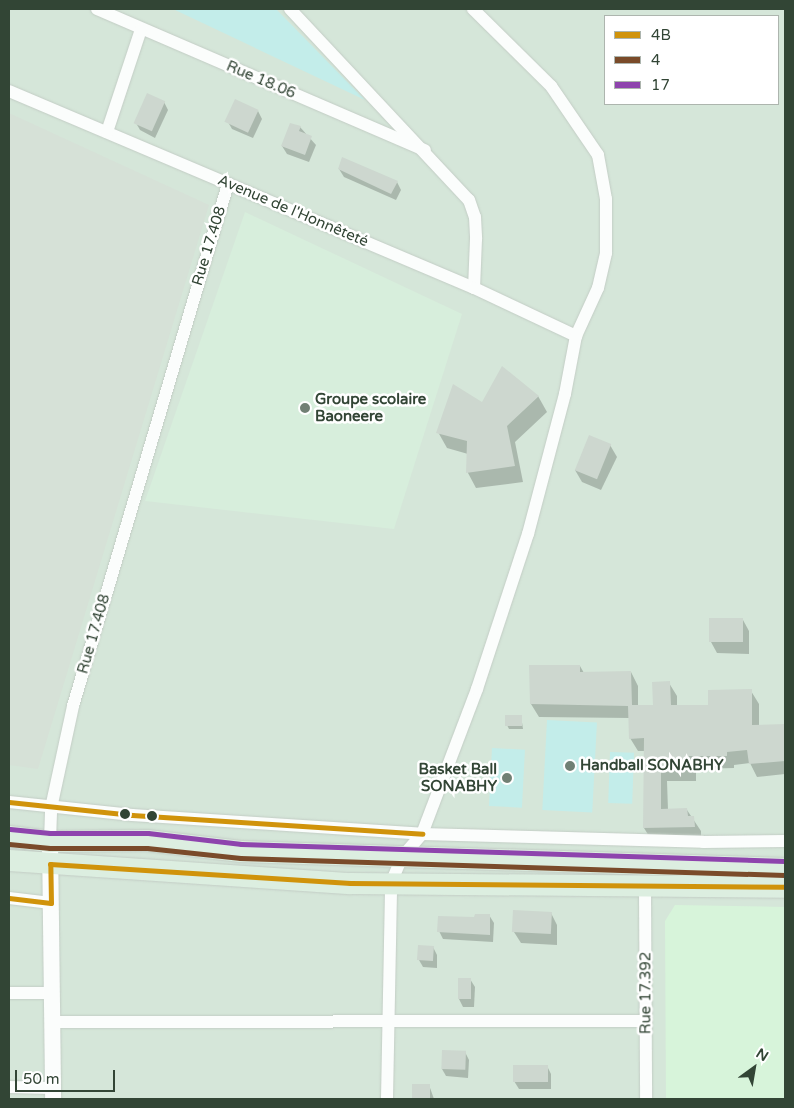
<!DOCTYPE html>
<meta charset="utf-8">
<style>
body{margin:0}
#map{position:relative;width:794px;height:1108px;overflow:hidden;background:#e6efe8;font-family:"Varela Round",sans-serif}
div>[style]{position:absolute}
.residential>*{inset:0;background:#d5e6d9}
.commercial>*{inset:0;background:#d7f4da}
.industrial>*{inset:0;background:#d6e1d7}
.education>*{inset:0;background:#d7eedc}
.green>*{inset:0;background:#c3edea;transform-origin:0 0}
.shadow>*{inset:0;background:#0003}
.building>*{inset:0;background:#cdd7cf;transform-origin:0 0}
.roads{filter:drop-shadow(0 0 1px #c3cdc5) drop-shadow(0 0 1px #c3cdc5)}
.minor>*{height:12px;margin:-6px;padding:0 6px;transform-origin:6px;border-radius:6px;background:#fbfdfc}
.tertiary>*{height:16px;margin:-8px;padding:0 8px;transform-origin:8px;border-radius:8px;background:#fbfdfc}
.trunk>*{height:21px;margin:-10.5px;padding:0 10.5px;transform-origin:10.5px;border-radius:10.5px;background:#dceee0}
.bus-1>*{height:5px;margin:-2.5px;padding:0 2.5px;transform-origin:2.5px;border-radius:2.5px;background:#d0930b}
.bus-2>*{height:5px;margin:-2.5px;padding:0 2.5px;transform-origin:2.5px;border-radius:2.5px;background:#7a4b2a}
.bus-3>*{height:5px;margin:-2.5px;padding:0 2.5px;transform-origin:2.5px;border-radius:2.5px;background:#8e44ad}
.dots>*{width:14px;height:14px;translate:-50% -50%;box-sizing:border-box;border:2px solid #fff;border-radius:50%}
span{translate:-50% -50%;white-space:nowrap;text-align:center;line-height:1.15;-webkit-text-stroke:5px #fff;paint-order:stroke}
.street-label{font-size:15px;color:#324535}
.poi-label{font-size:15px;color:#324535;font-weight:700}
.left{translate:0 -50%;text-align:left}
.right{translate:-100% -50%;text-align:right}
.frame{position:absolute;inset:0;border:10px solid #324535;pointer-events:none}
.legend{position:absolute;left:604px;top:15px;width:175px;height:90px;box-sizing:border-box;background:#fff;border:1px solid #adb5ae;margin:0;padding:6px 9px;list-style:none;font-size:15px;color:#324535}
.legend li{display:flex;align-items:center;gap:10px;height:25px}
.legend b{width:25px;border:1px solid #adb5ae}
.north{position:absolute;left:729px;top:1043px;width:50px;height:50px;-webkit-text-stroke:4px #fff;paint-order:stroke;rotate:32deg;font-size:14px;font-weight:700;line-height:20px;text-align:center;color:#324535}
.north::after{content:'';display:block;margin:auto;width:18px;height:22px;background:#324535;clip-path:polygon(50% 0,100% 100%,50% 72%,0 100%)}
.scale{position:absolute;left:15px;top:1070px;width:100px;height:22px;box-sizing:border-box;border:2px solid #324535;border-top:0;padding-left:6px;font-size:15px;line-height:18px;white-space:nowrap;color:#324535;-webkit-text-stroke:4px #fff;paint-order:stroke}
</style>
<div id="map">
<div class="residential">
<div style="clip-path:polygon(evenodd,9px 9px,785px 9px,785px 1099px,9px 1099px,9px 9px,605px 16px,778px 16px,778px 104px,605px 104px,605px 16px)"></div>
</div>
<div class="commercial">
<div style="clip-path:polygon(675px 905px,785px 907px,785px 1099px,666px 1099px,665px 921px)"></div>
</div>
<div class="industrial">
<div style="clip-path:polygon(9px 113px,209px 205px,38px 769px,9px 765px)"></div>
</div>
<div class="education">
<div style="clip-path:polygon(245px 212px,462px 314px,394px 529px,145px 501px)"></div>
</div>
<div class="green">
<div style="clip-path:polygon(173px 9px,276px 9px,365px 100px)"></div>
<div style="left:547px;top:720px;width:50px;height:90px;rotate:3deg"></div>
<div style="left:492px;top:748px;width:33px;height:58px;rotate:3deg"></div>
<div style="left:610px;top:752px;width:24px;height:51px;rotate:2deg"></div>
</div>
<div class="shadow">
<div style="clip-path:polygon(164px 102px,168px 110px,155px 138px,140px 130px,136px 123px)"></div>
<div style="clip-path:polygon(258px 111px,262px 119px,253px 138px,232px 129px,228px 122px)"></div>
<div style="clip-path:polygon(300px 127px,316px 145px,309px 162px,287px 154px,282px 146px)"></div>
<div style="clip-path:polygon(339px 169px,397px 182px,401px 190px,396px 200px,344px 177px)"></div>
<div style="clip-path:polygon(538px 396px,547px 412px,515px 442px,523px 482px,476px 488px,468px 473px,468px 454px,447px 448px,438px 432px,482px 404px)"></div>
<div style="clip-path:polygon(610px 445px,617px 457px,601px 490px,582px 482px,575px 470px)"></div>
<div style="clip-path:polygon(743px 620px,749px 631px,749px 654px,717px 653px,711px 642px)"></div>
<div style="clip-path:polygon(580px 666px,584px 673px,631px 672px,638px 686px,638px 706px,655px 706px,669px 683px,677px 696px,677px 706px,710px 706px,751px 691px,759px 704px,759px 726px,785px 726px,785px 774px,757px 777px,750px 763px,734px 765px,734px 768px,696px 769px,696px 781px,667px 781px,668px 810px,687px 810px,701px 831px,701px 840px,652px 841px,644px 828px,645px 751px,638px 751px,630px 738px,630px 718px,539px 717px,531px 704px)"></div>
<div style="clip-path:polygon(521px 716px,523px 729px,509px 729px,507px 725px)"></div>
<div style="clip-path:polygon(551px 913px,557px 925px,557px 945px,521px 943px,514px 932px)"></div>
<div style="clip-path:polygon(489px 915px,494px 923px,493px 942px,443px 939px,439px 931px)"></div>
<div style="clip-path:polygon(433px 947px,437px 955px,437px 968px,423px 967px,419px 960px)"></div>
<div style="clip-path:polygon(470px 979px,475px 987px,474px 1007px,463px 1007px,459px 999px)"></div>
<div style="clip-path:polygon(465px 1052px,469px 1060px,468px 1078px,446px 1076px,442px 1069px)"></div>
<div style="clip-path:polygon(547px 1066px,551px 1074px,551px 1089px,519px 1089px,514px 1081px)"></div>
<div style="clip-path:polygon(414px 1085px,429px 1085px,434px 1099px,414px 1099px)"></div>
</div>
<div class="building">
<div style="left:147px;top:93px;width:20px;height:33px;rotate:24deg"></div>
<div style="left:235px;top:99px;width:26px;height:25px;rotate:25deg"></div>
<div style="clip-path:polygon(290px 123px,301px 126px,299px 131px,312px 136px,305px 155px,281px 146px)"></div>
<div style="clip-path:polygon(342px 157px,398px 181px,391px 194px,338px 169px)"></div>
<div style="clip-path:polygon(502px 366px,539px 396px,507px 426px,515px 466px,466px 473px,467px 441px,436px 433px,453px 384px,482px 402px)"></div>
<div style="left:589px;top:435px;width:24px;height:38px;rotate:22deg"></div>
<div style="left:709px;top:618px;width:34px;height:24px"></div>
<div style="clip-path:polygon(529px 665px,580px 665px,580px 672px,631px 671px,632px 705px,653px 705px,652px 682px,670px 681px,671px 705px,708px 705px,708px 690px,752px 689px,752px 725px,785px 724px,785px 761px,749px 764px,747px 750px,727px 752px,727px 756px,689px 756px,689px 768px,661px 768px,661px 809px,687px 808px,688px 816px,694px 816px,695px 827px,643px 828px,644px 738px,629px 739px,628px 706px,530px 704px)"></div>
<div style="left:505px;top:715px;width:17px;height:11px"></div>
<div style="left:513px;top:910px;width:39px;height:22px;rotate:3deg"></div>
<div style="clip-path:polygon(475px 914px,490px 914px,490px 935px,437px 932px,438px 916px,474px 917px)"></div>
<div style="left:418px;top:945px;width:16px;height:15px;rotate:4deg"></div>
<div style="left:458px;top:978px;width:13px;height:21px"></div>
<div style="left:442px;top:1050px;width:24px;height:19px;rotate:2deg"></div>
<div style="left:513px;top:1065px;width:35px;height:17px"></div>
<div style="left:412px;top:1084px;width:18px;height:15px"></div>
</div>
<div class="roads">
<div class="minor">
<div style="left:97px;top:9px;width:357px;rotate:23.3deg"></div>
<div style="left:290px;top:9px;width:262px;rotate:46.9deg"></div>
<div style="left:469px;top:200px;width:18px;rotate:71deg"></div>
<div style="left:475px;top:217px;width:22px;rotate:87deg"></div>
<div style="left:476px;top:239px;width:49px;rotate:92.3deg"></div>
<div style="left:9px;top:91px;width:505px;rotate:22.96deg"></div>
<div style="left:474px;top:288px;width:113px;rotate:25.2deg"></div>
<div style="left:107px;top:132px;width:108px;rotate:-71.7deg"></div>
<div style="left:9px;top:802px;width:124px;rotate:6deg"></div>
<div style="left:132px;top:815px;width:291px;rotate:3.7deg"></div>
<div style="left:422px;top:834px;width:281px;rotate:1.6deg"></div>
<div style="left:703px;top:842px;width:82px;rotate:-0.7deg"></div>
<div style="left:50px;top:841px;width:33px;rotate:-88deg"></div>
<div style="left:51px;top:808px;width:104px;rotate:-77.8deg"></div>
<div style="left:73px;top:706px;width:545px;rotate:-73.46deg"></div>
<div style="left:645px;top:887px;width:212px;rotate:89.7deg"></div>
<div style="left:9px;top:898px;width:42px;rotate:6.8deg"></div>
<div style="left:9px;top:993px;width:43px"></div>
<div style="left:52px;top:1022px;width:594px;rotate:-0.1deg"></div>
<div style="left:9px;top:1087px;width:44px;rotate:1.3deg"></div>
<div style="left:387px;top:1099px;width:216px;rotate:-88.9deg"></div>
<div style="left:391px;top:883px;width:28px;rotate:-67deg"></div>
<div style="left:402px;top:857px;width:30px;rotate:-49deg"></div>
<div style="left:422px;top:834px;width:155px;rotate:-69.2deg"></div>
<div style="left:477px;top:689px;width:163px;rotate:-71.8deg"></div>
<div style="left:528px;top:534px;width:145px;rotate:-75.2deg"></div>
<div style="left:565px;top:394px;width:59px;rotate:-79.3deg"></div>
<div style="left:576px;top:336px;width:53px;rotate:-65.4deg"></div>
<div style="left:598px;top:288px;width:36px;rotate:-77deg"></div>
<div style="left:606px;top:253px;width:54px;rotate:-90deg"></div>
<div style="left:606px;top:199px;width:45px;rotate:-100.3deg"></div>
<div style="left:598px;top:155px;width:83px;rotate:-124.3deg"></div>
<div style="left:551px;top:86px;width:110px;rotate:-135.4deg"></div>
</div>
<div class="tertiary">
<div style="left:50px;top:841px;width:258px;rotate:89.3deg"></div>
</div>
<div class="trunk">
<div style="left:9px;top:836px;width:41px;rotate:7deg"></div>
<div style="left:50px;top:841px;width:97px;rotate:-0.6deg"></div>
<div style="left:147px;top:840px;width:94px;rotate:6.7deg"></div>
<div style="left:240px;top:851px;width:545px;rotate:1.79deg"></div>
<div style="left:9px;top:860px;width:342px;rotate:3.9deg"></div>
<div style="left:350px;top:883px;width:435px;rotate:0.5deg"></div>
</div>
</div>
<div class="bus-1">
<div style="left:9px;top:802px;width:124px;rotate:6deg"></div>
<div style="left:132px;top:815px;width:291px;rotate:3.7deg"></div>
<div style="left:9px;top:898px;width:42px;rotate:6.8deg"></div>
<div style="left:51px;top:903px;width:39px;rotate:-91deg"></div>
<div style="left:50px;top:864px;width:301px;rotate:3.6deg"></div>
<div style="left:350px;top:883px;width:435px;rotate:0.5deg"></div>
</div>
<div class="bus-2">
<div style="left:9px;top:844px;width:41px;rotate:5.6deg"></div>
<div style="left:50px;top:848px;width:97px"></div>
<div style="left:147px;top:848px;width:94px;rotate:6.1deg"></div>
<div style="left:240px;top:858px;width:545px;rotate:1.79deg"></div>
</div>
<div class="bus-3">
<div style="left:10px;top:829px;width:40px;rotate:5.7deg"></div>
<div style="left:50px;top:833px;width:98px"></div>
<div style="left:148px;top:833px;width:94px;rotate:6.7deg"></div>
<div style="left:241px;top:844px;width:544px;rotate:1.79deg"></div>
</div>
<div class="dots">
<div style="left:305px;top:408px;background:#718074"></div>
<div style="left:570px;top:766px;background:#718074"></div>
<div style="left:507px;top:778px;background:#718074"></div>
<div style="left:125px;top:814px;background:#324535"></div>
<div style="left:152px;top:816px;background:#324535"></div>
</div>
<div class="street-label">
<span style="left:261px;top:80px;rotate:23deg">Rue 18.06</span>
<span style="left:293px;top:211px;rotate:23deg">Avenue de l'Honnêteté</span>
<span style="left:209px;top:246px;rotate:-73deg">Rue 17.408</span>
<span style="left:94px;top:634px;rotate:-74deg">Rue 17.408</span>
<span style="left:646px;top:993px;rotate:-90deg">Rue 17.392</span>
</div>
<div class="poi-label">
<span class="left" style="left:315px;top:408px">Groupe scolaire<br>Baoneere</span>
<span class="left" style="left:580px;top:766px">Handball SONABHY</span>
<span class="right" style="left:497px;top:778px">Basket Ball<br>SONABHY</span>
</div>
<div class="frame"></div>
<ul class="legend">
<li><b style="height:6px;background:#d0930b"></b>4B</li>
<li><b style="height:6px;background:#7a4b2a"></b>4</li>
<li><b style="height:6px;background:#8e44ad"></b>17</li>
</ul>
<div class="north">N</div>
<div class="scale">50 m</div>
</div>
